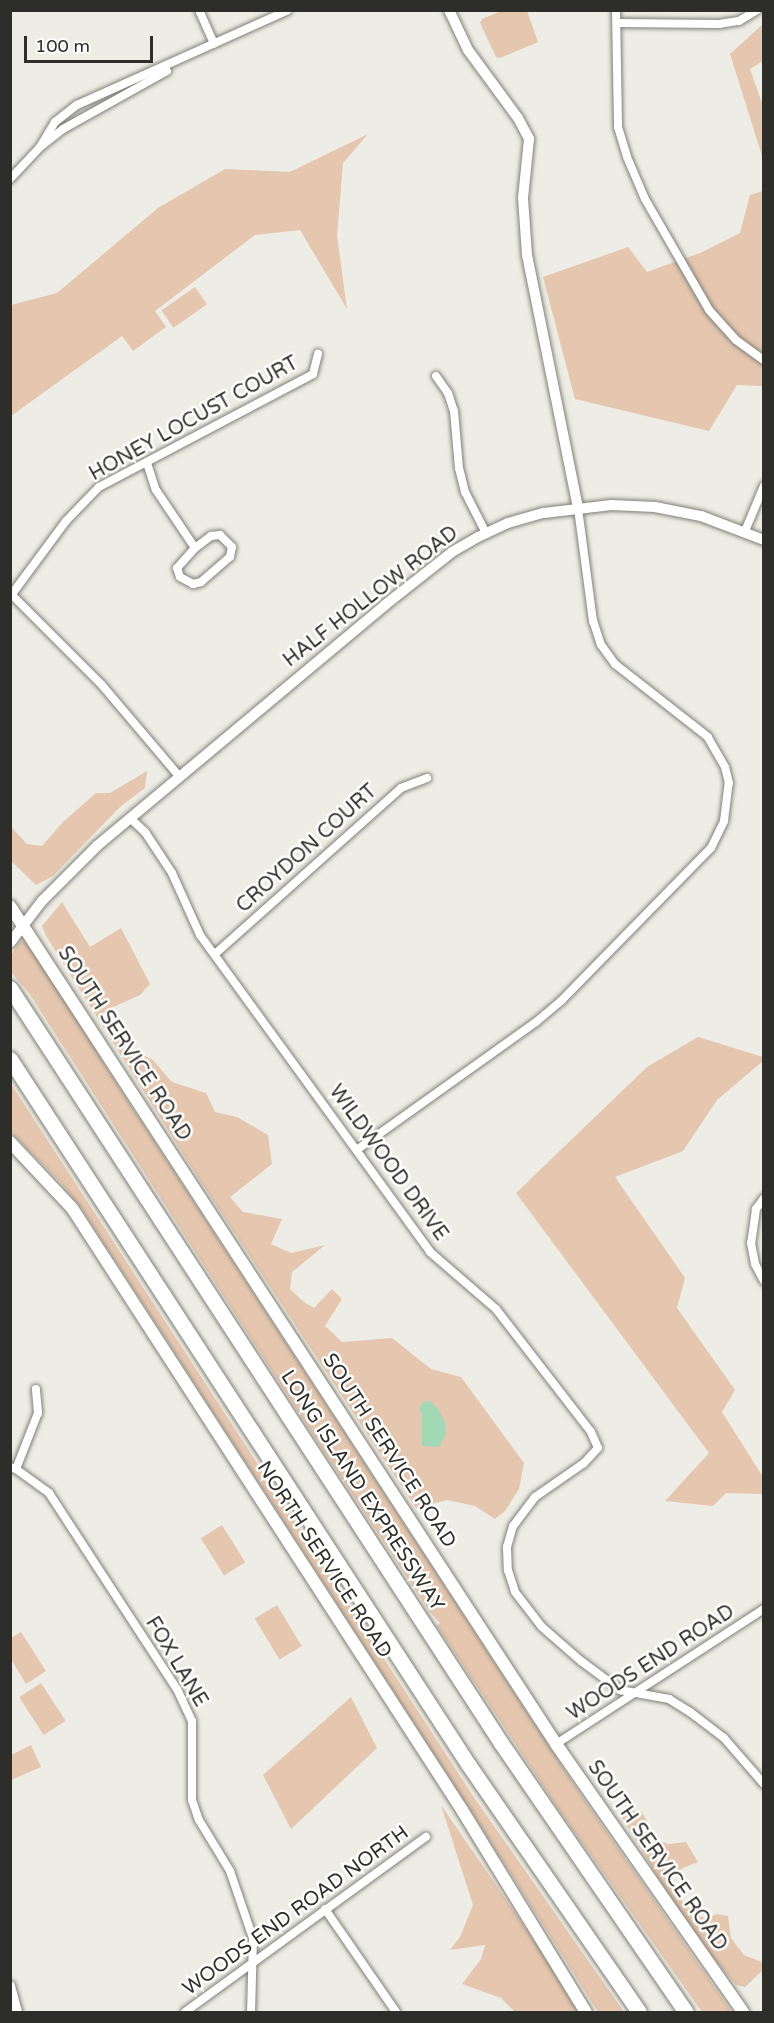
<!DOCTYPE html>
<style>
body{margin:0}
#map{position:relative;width:774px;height:2023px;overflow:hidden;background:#edede5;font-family:"Varela Round",sans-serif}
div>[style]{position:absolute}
.green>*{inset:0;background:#e5c6af;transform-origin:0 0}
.water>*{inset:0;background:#a2d8b3}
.roads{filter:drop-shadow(0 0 2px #808079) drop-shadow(0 0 2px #808079)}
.minor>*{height:8px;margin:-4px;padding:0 4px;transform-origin:4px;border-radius:4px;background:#fff}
.tertiary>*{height:10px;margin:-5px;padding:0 5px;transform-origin:5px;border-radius:5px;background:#fff}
.secondary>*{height:12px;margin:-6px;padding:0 6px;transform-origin:6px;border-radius:6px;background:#fff}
.motorway>*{height:15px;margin:-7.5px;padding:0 7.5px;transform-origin:7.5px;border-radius:7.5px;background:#fff}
span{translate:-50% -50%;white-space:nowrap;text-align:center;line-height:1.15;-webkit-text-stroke:5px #fffffe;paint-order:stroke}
.street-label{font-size:20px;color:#2d2d2a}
.frame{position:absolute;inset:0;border:12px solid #2d2d2a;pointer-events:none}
.scale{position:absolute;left:24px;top:36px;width:129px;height:27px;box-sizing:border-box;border:3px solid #2d2d2a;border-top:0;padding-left:8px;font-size:18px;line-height:21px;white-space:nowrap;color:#2d2d2a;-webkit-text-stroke:4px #fffffe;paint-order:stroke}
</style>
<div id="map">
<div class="green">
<div style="clip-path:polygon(501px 11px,527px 11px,538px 42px,500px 58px,496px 57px,480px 23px,482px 19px)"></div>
<div style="clip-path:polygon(763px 24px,763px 61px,750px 69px,763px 106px,763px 159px,730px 54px)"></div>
<div style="clip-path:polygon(368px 134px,343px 163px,337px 235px,347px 309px,300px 230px,255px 235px,155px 311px,166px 327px,133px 351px,122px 336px,11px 416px,11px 305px,57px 293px,158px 208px,225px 169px,290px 172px)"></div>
<div style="clip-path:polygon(763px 191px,763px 386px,737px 385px,709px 431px,575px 399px,543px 277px,628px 247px,647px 272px,700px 253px,740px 233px,750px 195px)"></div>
<div style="left:195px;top:287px;width:21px;height:41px;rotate:55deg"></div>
<div style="clip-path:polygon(147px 771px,145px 788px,120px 807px,53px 876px,36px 885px,11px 861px,11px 827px,27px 844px,42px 846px,63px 822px,96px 793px,110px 793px)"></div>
<div style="clip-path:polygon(62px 902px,90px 947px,121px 928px,150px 984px,140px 995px,111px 1008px,110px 1021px,125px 1046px,153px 1060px,172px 1082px,206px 1093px,215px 1112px,237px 1117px,268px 1135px,272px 1164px,230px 1197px,243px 1212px,282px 1219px,271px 1244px,291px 1253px,325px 1245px,292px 1272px,290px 1289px,304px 1302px,314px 1308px,332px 1289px,342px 1299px,325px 1326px,342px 1342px,392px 1338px,431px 1369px,461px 1377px,524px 1463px,519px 1489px,505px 1511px,495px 1519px,475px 1506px,447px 1500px,416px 1508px,197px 1176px,46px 936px,42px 926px)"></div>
<div style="clip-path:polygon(23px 941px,30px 945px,119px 1087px,581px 1795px,732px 2012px,702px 2012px,561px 1813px,437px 1626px,440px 1623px,430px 1612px,309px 1429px,29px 993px,11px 972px,10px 957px,19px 943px)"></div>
<div style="clip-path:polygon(698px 1037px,763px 1057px,763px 1061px,717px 1100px,683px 1151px,615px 1177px,685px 1278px,677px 1308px,735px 1390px,722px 1412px,763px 1477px,763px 1494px,726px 1493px,713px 1506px,665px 1501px,709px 1453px,516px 1193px,647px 1067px)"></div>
<div style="clip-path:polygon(11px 1084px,473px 1796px,624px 2012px,598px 2012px,464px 1800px,82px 1209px,59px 1181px,11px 1132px)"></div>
<div style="left:222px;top:1525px;width:44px;height:25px;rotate:58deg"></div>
<div style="left:277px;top:1605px;width:48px;height:26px;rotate:59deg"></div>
<div style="clip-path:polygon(21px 1632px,46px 1671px,26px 1684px,11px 1659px,11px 1638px)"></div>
<div style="left:41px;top:1683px;width:45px;height:26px;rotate:57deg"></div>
<div style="clip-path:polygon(351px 1697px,377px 1748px,291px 1829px,263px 1775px)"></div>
<div style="clip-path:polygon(31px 1745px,41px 1767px,11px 1780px,11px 1755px)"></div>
<div style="clip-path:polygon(441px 1805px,583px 2012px,515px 2012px,501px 1998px,462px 1984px,481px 1959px,485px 1945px,450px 1950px,460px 1937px,473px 1905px)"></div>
<div style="clip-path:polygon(630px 1810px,642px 1812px,658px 1841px,669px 1844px,686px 1842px,698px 1862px,683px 1868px,667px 1882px,681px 1900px,697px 1915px,707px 1919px,716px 1914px,728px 1916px,731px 1938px,744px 1955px,762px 1962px,763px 1970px,745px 1987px,736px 1985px,703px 1946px,664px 1888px,622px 1817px)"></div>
</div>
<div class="water">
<div style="clip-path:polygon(430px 1401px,439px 1410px,445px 1423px,446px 1434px,439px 1447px,422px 1446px,422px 1415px,419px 1408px,423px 1402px)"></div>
</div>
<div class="roads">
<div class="minor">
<div style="left:199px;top:10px;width:37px;rotate:66deg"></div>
<div style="left:616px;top:10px;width:117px;rotate:89deg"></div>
<div style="left:618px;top:127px;width:31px;rotate:73deg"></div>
<div style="left:627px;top:157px;width:46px;rotate:66.8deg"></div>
<div style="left:645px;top:199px;width:128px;rotate:60deg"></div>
<div style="left:709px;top:310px;width:40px;rotate:48deg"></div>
<div style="left:736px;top:340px;width:34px;rotate:36deg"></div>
<div style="left:617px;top:23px;width:102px;rotate:0.6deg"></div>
<div style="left:719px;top:24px;width:20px;rotate:-9deg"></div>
<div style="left:739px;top:21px;width:21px;rotate:-31deg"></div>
<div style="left:40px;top:147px;width:29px;rotate:-59deg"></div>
<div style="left:55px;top:122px;width:28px;rotate:-38deg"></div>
<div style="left:77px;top:105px;width:231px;rotate:-24.2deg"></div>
<div style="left:10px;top:179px;width:44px;rotate:-46.8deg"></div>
<div style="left:40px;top:147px;width:29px;rotate:-38deg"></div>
<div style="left:63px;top:129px;width:119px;rotate:-29.1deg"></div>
<div style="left:436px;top:376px;width:21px;rotate:55deg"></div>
<div style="left:448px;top:393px;width:19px;rotate:72deg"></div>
<div style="left:454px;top:411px;width:57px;rotate:85deg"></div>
<div style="left:459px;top:468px;width:25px;rotate:76deg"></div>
<div style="left:465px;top:492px;width:46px;rotate:62.9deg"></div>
<div style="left:147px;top:463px;width:28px;rotate:72deg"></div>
<div style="left:156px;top:490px;width:70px;rotate:56.1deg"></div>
<div style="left:195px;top:548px;width:27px;rotate:132deg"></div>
<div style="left:177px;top:568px;width:9px;rotate:72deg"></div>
<div style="left:180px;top:577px;width:15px;rotate:28deg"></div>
<div style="left:193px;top:584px;width:8px;rotate:-14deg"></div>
<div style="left:201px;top:582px;width:38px;rotate:-41deg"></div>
<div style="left:230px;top:557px;width:10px;rotate:-79deg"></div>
<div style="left:232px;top:547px;width:17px;rotate:-135deg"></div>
<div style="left:220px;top:535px;width:9px;rotate:174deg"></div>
<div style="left:211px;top:536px;width:20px;rotate:143deg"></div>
<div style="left:745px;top:531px;width:49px;rotate:-67.1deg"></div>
<div style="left:10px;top:593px;width:129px;rotate:45deg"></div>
<div style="left:101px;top:684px;width:122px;rotate:49.7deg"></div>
<div style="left:12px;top:594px;width:91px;rotate:-53.5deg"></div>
<div style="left:66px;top:521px;width:47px;rotate:-45.9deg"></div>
<div style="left:99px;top:487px;width:242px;rotate:-27.8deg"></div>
<div style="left:313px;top:374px;width:21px;rotate:-76deg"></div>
<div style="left:131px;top:819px;width:19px;rotate:43deg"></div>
<div style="left:145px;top:832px;width:49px;rotate:56.6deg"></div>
<div style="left:172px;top:873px;width:68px;rotate:65.7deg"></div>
<div style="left:200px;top:935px;width:392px;rotate:54deg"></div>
<div style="left:430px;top:1252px;width:87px;rotate:40.8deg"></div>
<div style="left:496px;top:1309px;width:155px;rotate:52.3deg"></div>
<div style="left:591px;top:1432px;width:17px;rotate:66deg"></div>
<div style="left:598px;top:1448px;width:21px;rotate:133deg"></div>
<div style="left:584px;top:1463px;width:60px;rotate:145.2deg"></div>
<div style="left:535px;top:1497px;width:36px;rotate:127deg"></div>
<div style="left:513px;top:1526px;width:22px;rotate:106deg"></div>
<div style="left:507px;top:1547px;width:23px;rotate:88deg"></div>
<div style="left:508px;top:1570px;width:23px;rotate:72deg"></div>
<div style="left:515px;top:1592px;width:44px;rotate:52.4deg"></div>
<div style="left:542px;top:1627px;width:52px;rotate:41.1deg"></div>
<div style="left:581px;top:1661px;width:49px;rotate:36.6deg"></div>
<div style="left:620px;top:1690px;width:50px;rotate:10.4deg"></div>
<div style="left:669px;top:1699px;width:25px;rotate:32deg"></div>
<div style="left:690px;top:1712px;width:43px;rotate:37.4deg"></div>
<div style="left:724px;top:1738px;width:61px;rotate:49deg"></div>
<div style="left:215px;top:954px;width:249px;rotate:-41.7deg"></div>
<div style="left:401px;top:788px;width:28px;rotate:-21deg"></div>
<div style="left:358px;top:1149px;width:219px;rotate:-35.5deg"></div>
<div style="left:536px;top:1022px;width:33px;rotate:-40deg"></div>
<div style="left:561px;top:1001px;width:214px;rotate:-45.6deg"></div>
<div style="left:711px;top:848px;width:30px;rotate:-64deg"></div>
<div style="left:724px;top:821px;width:38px;rotate:-83deg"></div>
<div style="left:729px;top:783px;width:16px;rotate:-104deg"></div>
<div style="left:725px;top:767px;width:34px;rotate:-120deg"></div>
<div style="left:708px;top:737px;width:118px;rotate:-141.9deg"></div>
<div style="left:615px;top:664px;width:24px;rotate:-126deg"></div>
<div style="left:601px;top:645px;width:25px;rotate:-108deg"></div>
<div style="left:593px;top:621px;width:114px;rotate:-97.6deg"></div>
<div style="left:764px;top:1198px;width:14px;rotate:126deg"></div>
<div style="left:756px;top:1209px;width:34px;rotate:98deg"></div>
<div style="left:751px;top:1243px;width:21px;rotate:79deg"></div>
<div style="left:755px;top:1264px;width:19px;rotate:62deg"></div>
<div style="left:10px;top:1467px;width:6px;rotate:18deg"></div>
<div style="left:16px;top:1469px;width:41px;rotate:36deg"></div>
<div style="left:49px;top:1493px;width:234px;rotate:56.9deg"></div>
<div style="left:177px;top:1689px;width:35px;rotate:65deg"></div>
<div style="left:192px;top:1721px;width:79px;rotate:90deg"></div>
<div style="left:192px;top:1800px;width:21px;rotate:71deg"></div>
<div style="left:199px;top:1820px;width:60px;rotate:58.7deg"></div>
<div style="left:230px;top:1871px;width:71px;rotate:71.1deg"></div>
<div style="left:253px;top:1938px;width:74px;rotate:91.5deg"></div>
<div style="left:16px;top:1469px;width:60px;rotate:-68.6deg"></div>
<div style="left:38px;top:1413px;width:24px;rotate:-95deg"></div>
<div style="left:556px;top:1744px;width:248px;rotate:-33deg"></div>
<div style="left:325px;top:1909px;width:125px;rotate:55.4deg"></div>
<div style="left:185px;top:2012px;width:298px;rotate:-36deg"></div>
</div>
<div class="tertiary">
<div style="left:449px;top:10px;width:44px;rotate:64.6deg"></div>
<div style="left:468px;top:50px;width:84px;rotate:53.7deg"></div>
<div style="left:518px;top:118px;width:24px;rotate:62deg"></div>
<div style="left:529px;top:139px;width:59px;rotate:95.8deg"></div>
<div style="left:523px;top:198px;width:57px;rotate:86deg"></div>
<div style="left:527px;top:255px;width:258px;rotate:78.6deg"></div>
<div style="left:10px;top:943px;width:53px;rotate:-52.7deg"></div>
<div style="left:42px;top:901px;width:78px;rotate:-45deg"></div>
<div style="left:97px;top:846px;width:376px;rotate:-39.9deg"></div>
<div style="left:385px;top:605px;width:85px;rotate:-38.3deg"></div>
<div style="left:452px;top:552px;width:30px;rotate:-30deg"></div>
<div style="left:478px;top:537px;width:33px;rotate:-25deg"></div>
<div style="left:508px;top:523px;width:37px;rotate:-16deg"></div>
<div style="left:544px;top:513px;width:68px;rotate:-6.7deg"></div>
<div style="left:612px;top:505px;width:43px;rotate:2.7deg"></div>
<div style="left:655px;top:507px;width:47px;rotate:11.1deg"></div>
<div style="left:701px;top:516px;width:67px;rotate:20.9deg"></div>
<div style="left:10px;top:1986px;width:27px;rotate:75deg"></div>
</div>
<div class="secondary">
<div style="left:10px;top:906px;width:1000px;rotate:56.91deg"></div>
<div style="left:556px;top:1744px;width:327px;rotate:55.1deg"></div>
<div style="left:10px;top:1142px;width:91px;rotate:46.8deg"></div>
<div style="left:72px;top:1208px;width:717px;rotate:57.06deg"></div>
<div style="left:462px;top:1810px;width:237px;rotate:58.5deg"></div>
</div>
<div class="motorway">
<div style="left:10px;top:988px;width:901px;rotate:56.96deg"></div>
<div style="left:501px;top:1743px;width:326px;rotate:55.5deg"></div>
<div style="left:10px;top:1059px;width:841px;rotate:56.99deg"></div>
<div style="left:468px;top:1764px;width:301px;rotate:55.4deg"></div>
</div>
</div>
<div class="street-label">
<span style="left:194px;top:419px;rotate:-29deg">HONEY LOCUST COURT</span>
<span style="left:371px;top:597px;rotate:-38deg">HALF HOLLOW ROAD</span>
<span style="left:307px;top:849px;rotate:-42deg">CROYDON COURT</span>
<span style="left:124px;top:1044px;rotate:57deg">SOUTH SERVICE ROAD</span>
<span style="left:388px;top:1163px;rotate:54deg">WILDWOOD DRIVE</span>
<span style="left:389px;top:1451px;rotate:57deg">SOUTH SERVICE ROAD</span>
<span style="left:362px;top:1491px;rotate:57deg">LONG ISLAND EXPRESSWAY</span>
<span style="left:324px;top:1560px;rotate:57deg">NORTH SERVICE ROAD</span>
<span style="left:176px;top:1662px;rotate:59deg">FOX LANE</span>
<span style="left:651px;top:1663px;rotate:-33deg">WOODS END ROAD</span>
<span style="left:657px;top:1856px;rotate:55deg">SOUTH SERVICE ROAD</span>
<span style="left:296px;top:1911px;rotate:-36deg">WOODS END ROAD NORTH</span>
</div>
<div class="frame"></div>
<div class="scale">100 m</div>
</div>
